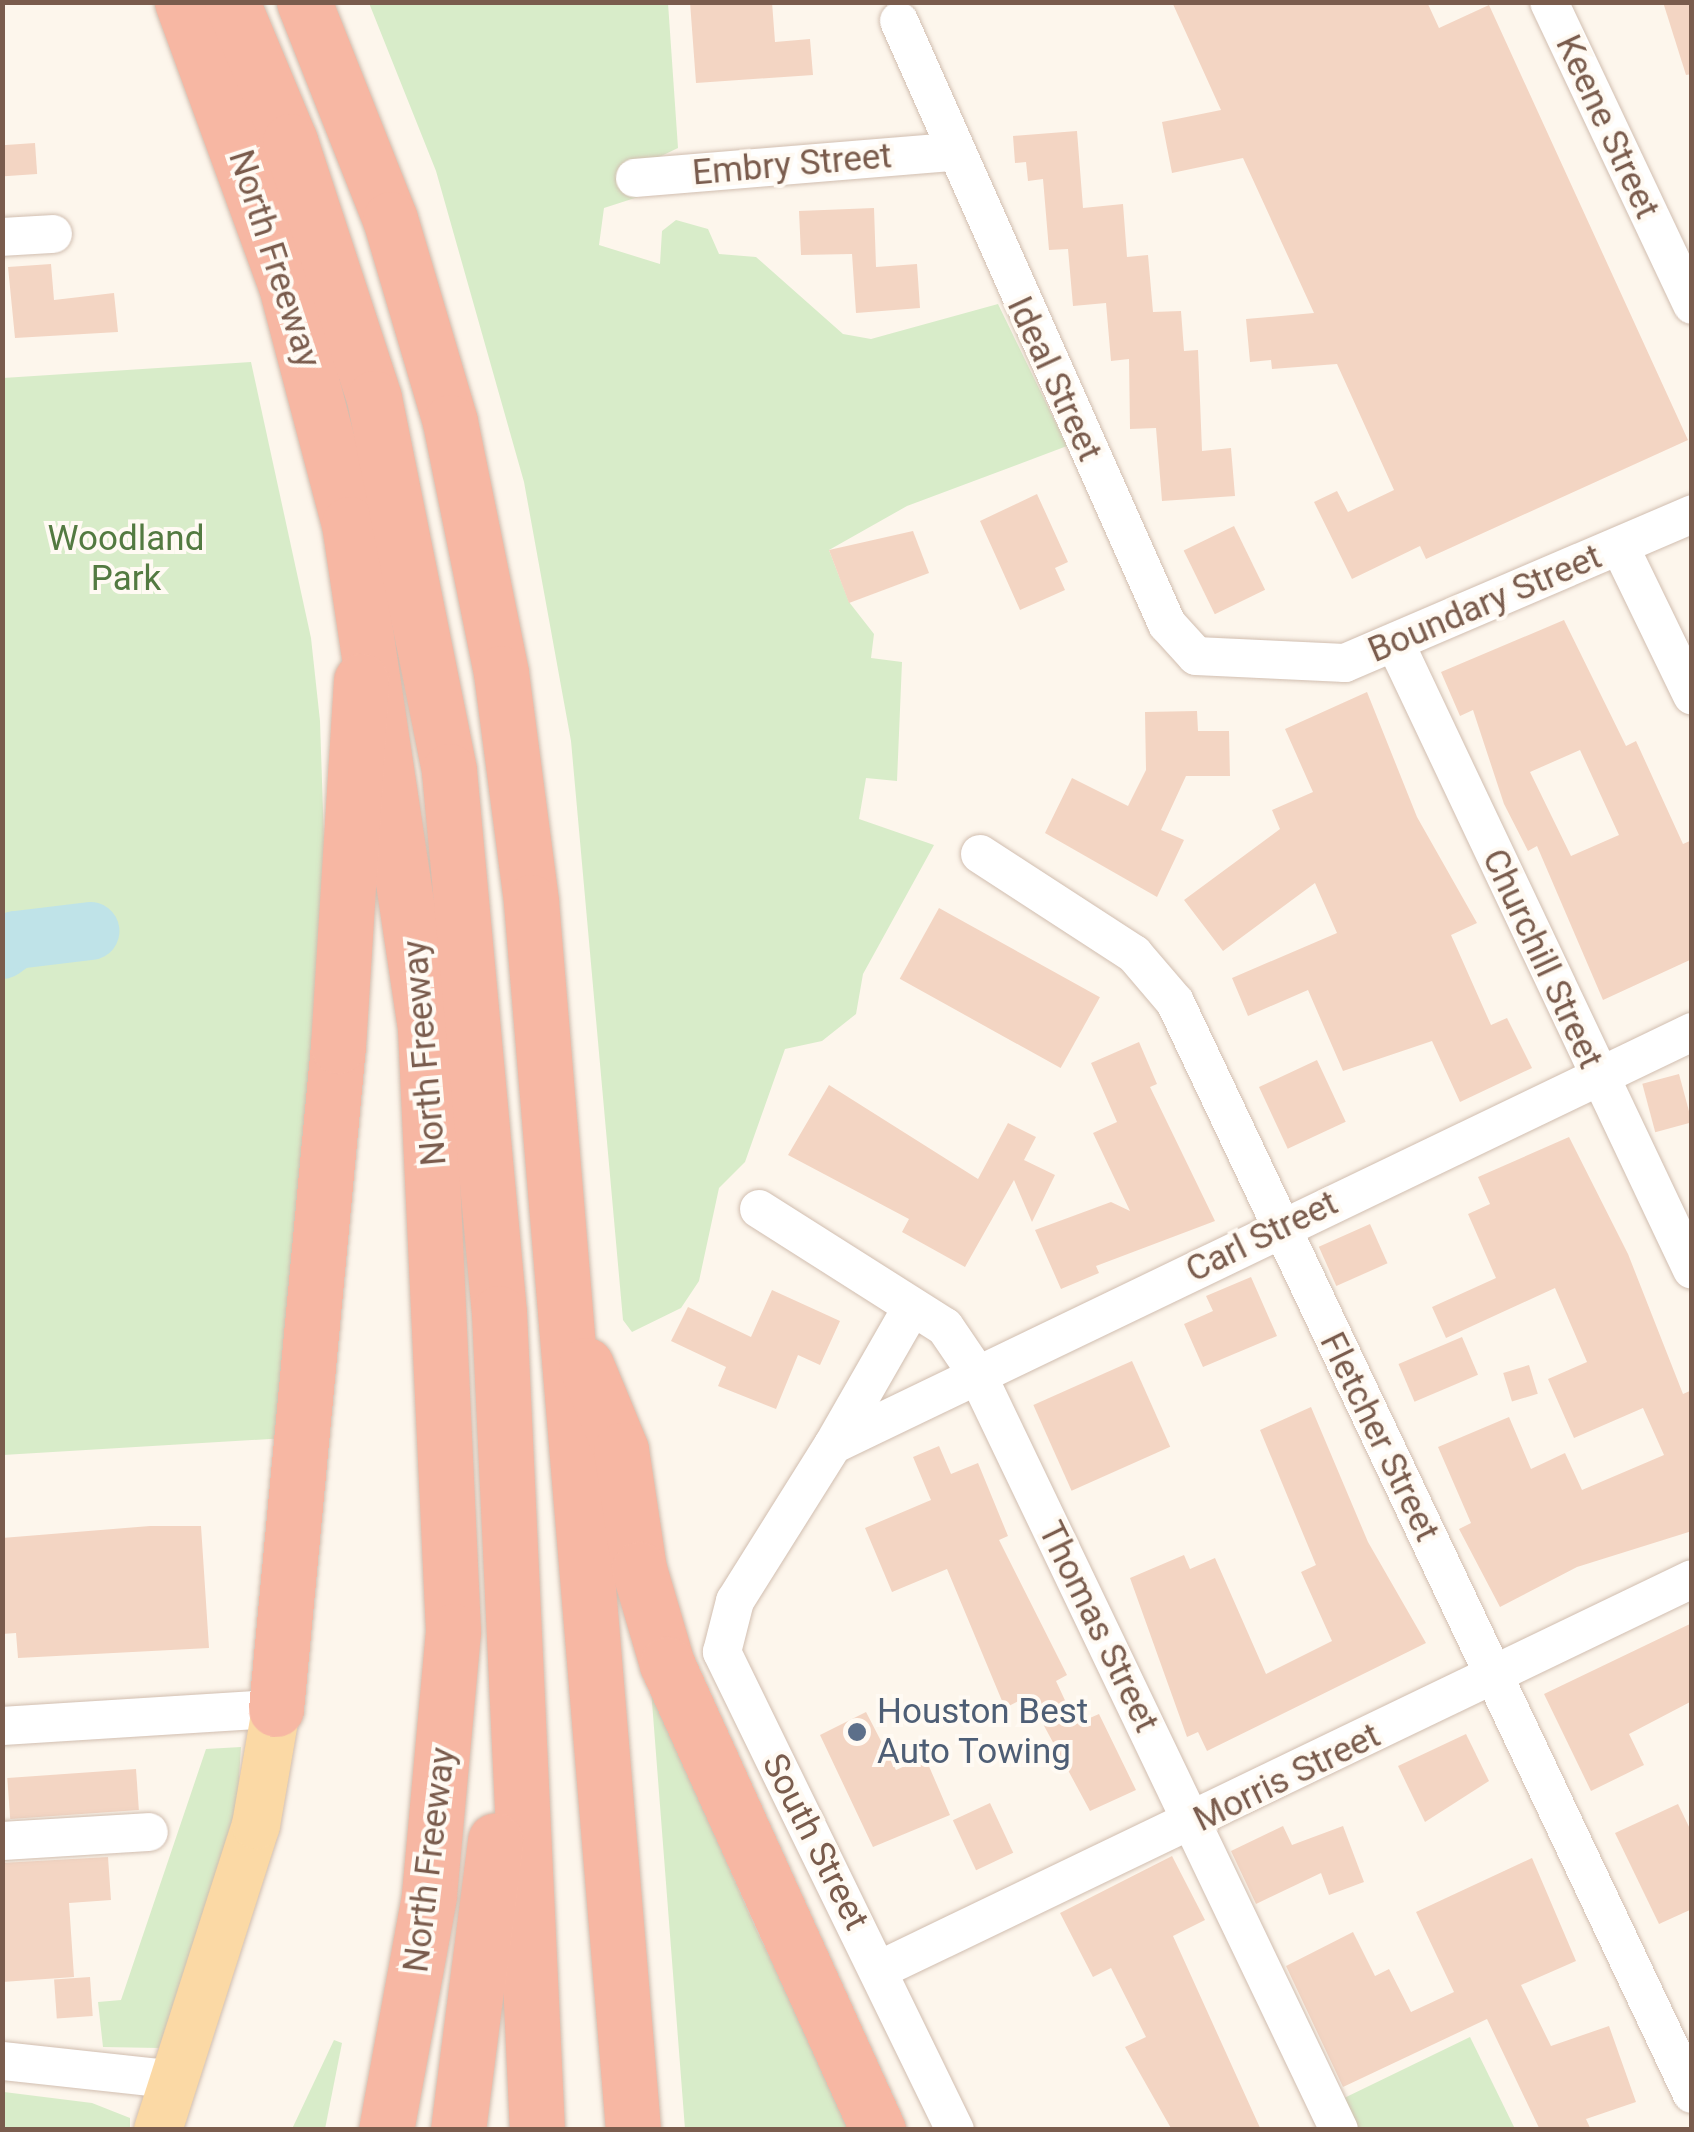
<!DOCTYPE html>
<style>
body{margin:0}
#map{position:relative;width:1694px;height:2132px;overflow:hidden;background:#fdf6ec;font-family:Roboto,sans-serif}
div>[style]{position:absolute}
.green>*{inset:0;background:#d8ecc9}
.river>*{height:58px;margin:-29px;padding:0 29px;transform-origin:29px;border-radius:29px;background:#bfe3e8}
.building>*{inset:0;background:#f3d5c3;transform-origin:0 0}
.roads{filter:drop-shadow(0 0 2px #d1beb0) drop-shadow(0 0 2px #d1beb0)}
.minor>*{height:38px;margin:-19px;padding:0 19px;transform-origin:19px;border-radius:19px;background:#fff}
.major>*{height:48px;margin:-24px;padding:0 24px;transform-origin:24px;border-radius:24px;background:#fbd9a5}
.highway>*{height:55px;margin:-27.5px;padding:0 27.5px;transform-origin:27.5px;border-radius:27.5px;background:#f7b7a3}
.dots>*{width:28px;height:28px;translate:-50% -50%;box-sizing:border-box;border:5px solid #fffaf3;border-radius:50%}
span{translate:-50% -50%;white-space:nowrap;text-align:center;line-height:1.15;-webkit-text-stroke:8px #fffaf3;paint-order:stroke}
.street-label{font-size:35px;color:#7a5c4d}
.park-label{font-size:35px;color:#537a41}
.service-label{font-size:35px;color:#4e5e75}
.left{translate:0 -50%;text-align:left}
.frame{position:absolute;inset:0;border:5px solid #7a5c4d;pointer-events:none}
</style>
<div id="map">
<div class="green">
<div style="clip-path:polygon(369px 3px,668px 3px,678px 148px,628px 172px,638px 197px,604px 208px,599px 245px,660px 264px,662px 231px,676px 220px,708px 229px,719px 254px,756px 257px,843px 334px,871px 339px,998px 304px,1067px 446px,907px 506px,829px 550px,849px 602px,874px 634px,871px 658px,902px 662px,897px 781px,866px 778px,859px 819px,934px 845px,863px 974px,856px 1014px,822px 1041px,785px 1049px,745px 1162px,719px 1188px,699px 1281px,681px 1308px,632px 1332px,623px 1320px,571px 741px,524px 482px,436px 171px)"></div>
<div style="clip-path:polygon(251px 362px,311px 638px,320px 721px,327px 932px,287px 1438px,3px 1455px,3px 378px)"></div>
<div style="clip-path:polygon(651px 1689px,756px 1929px,853px 2129px,685px 2129px)"></div>
<div style="clip-path:polygon(241px 1747px,237px 1810px,159px 2048px,103px 2047px,98px 2002px,121px 2000px,206px 1749px)"></div>
<div style="clip-path:polygon(1470px 2037px,1515px 2129px,1352px 2129px,1338px 2101px)"></div>
<div style="clip-path:polygon(334px 2040px,342px 2043px,325px 2129px,292px 2129px)"></div>
<div style="clip-path:polygon(4px 2092px,92px 2103px,130px 2118px,130px 2129px,3px 2129px)"></div>
</div>
<div class="river">
<div style="left:2px;top:950px;width:17px;rotate:-36deg"></div>
<div style="left:16px;top:940px;width:75px;rotate:-6.9deg"></div>
</div>
<div class="building">
<div style="clip-path:polygon(690px 2px,772px 2px,775px 42px,810px 39px,813px 75px,696px 83px)"></div>
<div style="clip-path:polygon(1172px 2px,1427px 2px,1439px 28px,1489px 5px,1688px 440px,1426px 559px,1420px 546px,1352px 579px,1314px 502px,1337px 491px,1348px 512px,1394px 490px,1337px 364px,1272px 369px,1271px 360px,1250px 362px,1246px 319px,1314px 313px,1243px 158px,1172px 173px,1162px 122px,1221px 110px)"></div>
<div style="clip-path:polygon(1663px 2px,1692px 2px,1692px 74px,1686px 75px)"></div>
<div style="clip-path:polygon(1077px 131px,1083px 208px,1123px 204px,1127px 257px,1148px 255px,1153px 312px,1181px 311px,1184px 351px,1198px 350px,1202px 451px,1231px 448px,1235px 496px,1162px 501px,1156px 428px,1130px 429px,1129px 359px,1111px 361px,1106px 303px,1073px 306px,1068px 249px,1049px 250px,1043px 179px,1028px 181px,1026px 162px,1015px 163px,1013px 136px)"></div>
<div style="left:35px;top:143px;width:31px;height:33px;rotate:86deg"></div>
<div style="clip-path:polygon(874px 208px,876px 267px,917px 264px,920px 308px,856px 313px,852px 254px,801px 255px,799px 211px)"></div>
<div style="clip-path:polygon(51px 264px,54px 300px,114px 293px,118px 332px,15px 338px,8px 267px)"></div>
<div style="clip-path:polygon(1037px 494px,1068px 562px,1055px 568px,1065px 590px,1020px 610px,980px 521px)"></div>
<div style="left:1234px;top:526px;width:71px;height:56px;rotate:64deg"></div>
<div style="clip-path:polygon(913px 531px,929px 573px,849px 603px,829px 550px)"></div>
<div style="clip-path:polygon(evenodd,1564px 620px,1626px 746px,1636px 741px,1683px 844px,1692px 840px,1692px 959px,1603px 1000px,1537px 846px,1528px 851px,1504px 804px,1473px 710px,1460px 716px,1441px 672px,1564px 620px,1580px 750px,1619px 835px,1571px 856px,1530px 772px,1580px 750px)"></div>
<div style="clip-path:polygon(1367px 692px,1417px 817px,1477px 923px,1451px 935px,1491px 1025px,1507px 1018px,1532px 1068px,1460px 1102px,1432px 1041px,1343px 1071px,1308px 990px,1248px 1016px,1232px 978px,1337px 933px,1315px 883px,1223px 951px,1184px 900px,1280px 829px,1272px 810px,1313px 792px,1285px 729px)"></div>
<div style="clip-path:polygon(1197px 711px,1198px 731px,1229px 731px,1230px 776px,1186px 776px,1161px 830px,1184px 840px,1157px 897px,1045px 833px,1072px 778px,1128px 806px,1146px 770px,1145px 712px)"></div>
<div style="left:939px;top:908px;width:184px;height:81px;rotate:29deg"></div>
<div style="clip-path:polygon(1139px 1042px,1157px 1084px,1150px 1087px,1215px 1221px,1096px 1266px,1099px 1273px,1061px 1289px,1035px 1230px,1111px 1202px,1130px 1211px,1093px 1133px,1117px 1122px,1091px 1063px)"></div>
<div style="left:1317px;top:1060px;width:68px;height:64px;rotate:65deg"></div>
<div style="left:1679px;top:1074px;width:50px;height:38px;rotate:75deg"></div>
<div style="clip-path:polygon(829px 1085px,978px 1179px,1008px 1123px,1036px 1137px,1024px 1160px,1055px 1175px,1032px 1222px,1014px 1180px,965px 1267px,902px 1232px,909px 1219px,788px 1155px)"></div>
<div style="clip-path:polygon(1569px 1137px,1628px 1254px,1683px 1394px,1692px 1390px,1692px 1531px,1577px 1567px,1500px 1607px,1459px 1529px,1471px 1523px,1438px 1447px,1509px 1417px,1531px 1469px,1565px 1453px,1582px 1490px,1664px 1455px,1643px 1408px,1574px 1438px,1548px 1379px,1587px 1362px,1555px 1288px,1446px 1338px,1432px 1307px,1496px 1278px,1468px 1214px,1490px 1204px,1478px 1177px)"></div>
<div style="left:1370px;top:1224px;width:43px;height:56px;rotate:66deg"></div>
<div style="clip-path:polygon(1251px 1277px,1277px 1336px,1203px 1367px,1184px 1324px,1213px 1311px,1206px 1296px)"></div>
<div style="clip-path:polygon(772px 1290px,840px 1321px,820px 1365px,798px 1355px,776px 1409px,718px 1386px,726px 1367px,671px 1341px,688px 1307px,751px 1337px)"></div>
<div style="left:1462px;top:1337px;width:41px;height:69px;rotate:67deg"></div>
<div style="left:1132px;top:1361px;width:94px;height:108px;rotate:66deg"></div>
<div style="left:1529px;top:1365px;width:30px;height:27px;rotate:73deg"></div>
<div style="clip-path:polygon(1311px 1407px,1368px 1542px,1426px 1643px,1207px 1751px,1198px 1732px,1187px 1737px,1130px 1578px,1184px 1555px,1190px 1569px,1215px 1558px,1266px 1674px,1332px 1641px,1301px 1572px,1316px 1565px,1260px 1430px)"></div>
<div style="clip-path:polygon(939px 1446px,951px 1474px,978px 1463px,1008px 1536px,999px 1540px,1067px 1675px,1056px 1681px,1076px 1724px,1099px 1714px,1136px 1790px,1090px 1811px,1028px 1696px,1005px 1708px,947px 1569px,892px 1592px,865px 1528px,931px 1500px,913px 1457px)"></div>
<div style="clip-path:polygon(150px 1526px,201px 1526px,209px 1648px,18px 1658px,16px 1633px,2px 1634px,2px 1538px)"></div>
<div style="clip-path:polygon(1692px 1623px,1692px 1701px,1629px 1734px,1644px 1765px,1591px 1791px,1544px 1694px)"></div>
<div style="clip-path:polygon(866px 1712px,896px 1770px,925px 1757px,950px 1815px,873px 1847px,820px 1735px)"></div>
<div style="clip-path:polygon(1466px 1734px,1489px 1781px,1425px 1822px,1398px 1766px)"></div>
<div style="left:136px;top:1769px;width:41px;height:129px;rotate:86deg"></div>
<div style="left:990px;top:1803px;width:55px;height:41px;rotate:65deg"></div>
<div style="clip-path:polygon(1678px 1804px,1692px 1833px,1692px 1909px,1659px 1924px,1615px 1833px)"></div>
<div style="clip-path:polygon(1283px 1826px,1292px 1845px,1343px 1826px,1364px 1882px,1329px 1895px,1321px 1873px,1256px 1904px,1231px 1851px)"></div>
<div style="clip-path:polygon(1172px 1856px,1205px 1920px,1173px 1936px,1261px 2130px,1172px 2130px,1125px 2047px,1146px 2037px,1111px 1968px,1093px 1977px,1060px 1913px)"></div>
<div style="clip-path:polygon(108px 1857px,111px 1900px,69px 1903px,74px 1977px,2px 1982px,2px 1863px)"></div>
<div style="clip-path:polygon(1532px 1858px,1576px 1961px,1521px 1985px,1551px 2046px,1609px 2026px,1636px 2102px,1586px 2119px,1591px 2130px,1540px 2130px,1487px 2019px,1343px 2087px,1286px 1966px,1353px 1932px,1375px 1976px,1389px 1969px,1411px 2012px,1454px 1992px,1416px 1912px)"></div>
<div style="left:90px;top:1977px;width:39px;height:36px;rotate:86deg"></div>
</div>
<div class="roads">
<div class="minor">
<div style="left:1549px;top:2px;width:335px;rotate:64.7deg"></div>
<div style="left:899px;top:21px;width:660px;rotate:66.04deg"></div>
<div style="left:1167px;top:624px;width:43px;rotate:47.8deg"></div>
<div style="left:1196px;top:656px;width:149px;rotate:2.7deg"></div>
<div style="left:1345px;top:663px;width:378px;rotate:-23.2deg"></div>
<div style="left:635px;top:178px;width:316px;rotate:-4.7deg"></div>
<div style="left:2px;top:237px;width:51px;rotate:-3.4deg"></div>
<div style="left:1620px;top:547px;width:165px;rotate:64.1deg"></div>
<div style="left:1397px;top:647px;width:689px;rotate:64.66deg"></div>
<div style="left:980px;top:854px;width:184px;rotate:33deg"></div>
<div style="left:1134px;top:954px;width:63px;rotate:49.5deg"></div>
<div style="left:1175px;top:1002px;width:1208px;rotate:64.67deg"></div>
<div style="left:759px;top:1209px;width:220px;rotate:32.4deg"></div>
<div style="left:945px;top:1327px;width:57px;rotate:55.8deg"></div>
<div style="left:977px;top:1374px;width:838px;rotate:64.41deg"></div>
<div style="left:833px;top:1445px;width:159px;rotate:-60.2deg"></div>
<div style="left:2px;top:1726px;width:275px;rotate:-3.6deg"></div>
<div style="left:2px;top:1841px;width:147px;rotate:-3.5deg"></div>
<div style="left:879px;top:1970px;width:902px;rotate:-25.68deg"></div>
<div style="left:2px;top:2061px;width:175px;rotate:6.2deg"></div>
<div style="left:955px;top:2130px;width:532px;rotate:-115.99deg"></div>
<div style="left:722px;top:1652px;width:53px;rotate:-75.7deg"></div>
<div style="left:735px;top:1601px;width:184px;rotate:-57.9deg"></div>
<div style="left:833px;top:1445px;width:953px;rotate:-25.68deg"></div>
</div>
<div class="major">
<div style="left:158px;top:2130px;width:320px;rotate:-72.2deg"></div>
<div style="left:256px;top:1825px;width:118px;rotate:-80.2deg"></div>
</div>
<div class="highway">
<div style="left:182px;top:2px;width:302px;rotate:69.9deg"></div>
<div style="left:286px;top:286px;width:246px;rotate:75.2deg"></div>
<div style="left:349px;top:524px;width:510px;rotate:81.42deg"></div>
<div style="left:425px;top:1028px;width:604px;rotate:87.34deg"></div>
<div style="left:453px;top:1631px;width:266px;rotate:95.2deg"></div>
<div style="left:429px;top:1896px;width:238px;rotate:100.4deg"></div>
<div style="left:232px;top:2px;width:151px;rotate:67.4deg"></div>
<div style="left:290px;top:141px;width:270px;rotate:71.9deg"></div>
<div style="left:374px;top:398px;width:380px;rotate:78.6deg"></div>
<div style="left:449px;top:771px;width:544px;rotate:84.73deg"></div>
<div style="left:499px;top:1313px;width:818px;rotate:87.34deg"></div>
<div style="left:304px;top:2px;width:233px;rotate:68.4deg"></div>
<div style="left:390px;top:219px;width:212px;rotate:73.5deg"></div>
<div style="left:450px;top:422px;width:256px;rotate:78.5deg"></div>
<div style="left:501px;top:673px;width:231px;rotate:82.5deg"></div>
<div style="left:531px;top:902px;width:1232px;rotate:85.25deg"></div>
<div style="left:586px;top:1365px;width:92px;rotate:67.6deg"></div>
<div style="left:621px;top:1450px;width:120px;rotate:81.4deg"></div>
<div style="left:639px;top:1569px;width:99px;rotate:73.6deg"></div>
<div style="left:667px;top:1664px;width:512px;rotate:65.64deg"></div>
<div style="left:276px;top:1709px;width:666px;rotate:-84.66deg"></div>
<div style="left:338px;top:1046px;width:366px;rotate:-86.4deg"></div>
<div style="left:458px;top:2130px;width:292px;rotate:-82.7deg"></div>
</div>
</div>
<div class="dots">
<div style="left:857px;top:1732px;background:#5c6f8a"></div>
</div>
<div class="street-label">
<span style="left:1607px;top:127px;rotate:65deg">Keene Street</span>
<span style="left:792px;top:165px;rotate:-5deg">Embry Street</span>
<span style="left:274px;top:259px;rotate:72deg">North Freeway</span>
<span style="left:1054px;top:379px;rotate:65deg">Ideal Street</span>
<span style="left:1485px;top:604px;rotate:-23deg">Boundary Street</span>
<span style="left:1542px;top:959px;rotate:65deg">Churchill Street</span>
<span style="left:425px;top:1053px;rotate:-95deg">North Freeway</span>
<span style="left:1262px;top:1237px;rotate:-26deg">Carl Street</span>
<span style="left:1379px;top:1437px;rotate:64deg">Fletcher Street</span>
<span style="left:1098px;top:1627px;rotate:64deg">Thomas Street</span>
<span style="left:1287px;top:1778px;rotate:-26deg">Morris Street</span>
<span style="left:815px;top:1842px;rotate:63deg">South Street</span>
<span style="left:430px;top:1860px;rotate:-83deg">North Freeway</span>
</div>
<div class="park-label">
<span style="left:126px;top:559px">Woodland<br>Park</span>
</div>
<div class="service-label">
<span class="left" style="left:877px;top:1732px">Houston Best<br>Auto Towing</span>
</div>
<div class="frame"></div>
</div>
